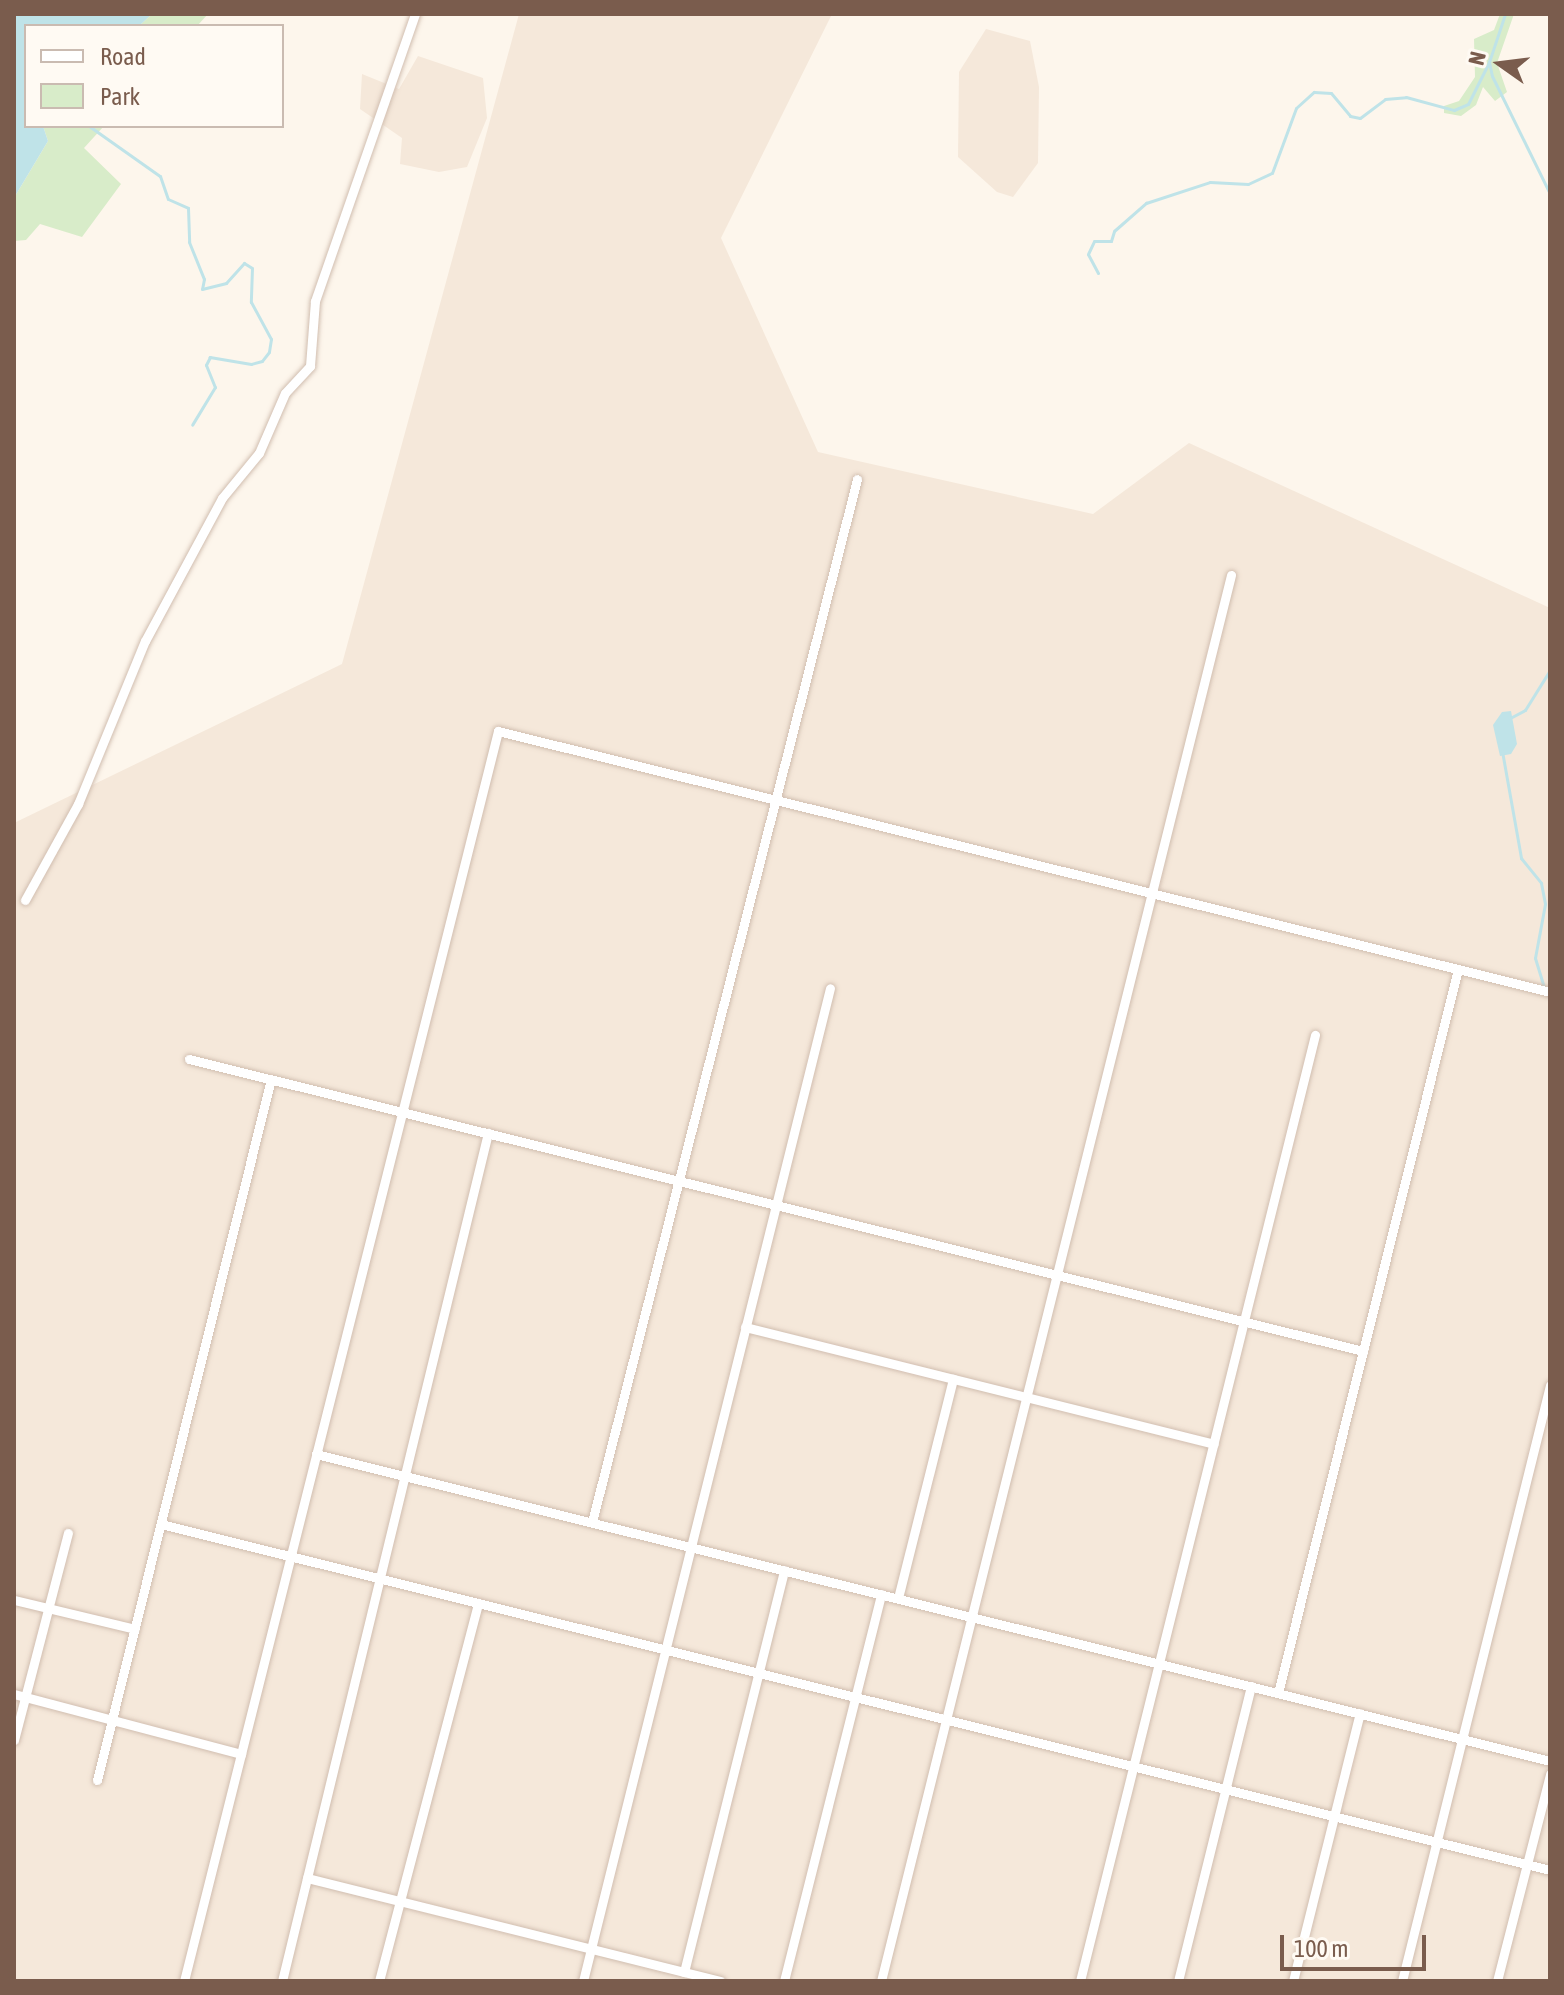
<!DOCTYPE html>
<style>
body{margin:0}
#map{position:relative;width:1564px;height:1995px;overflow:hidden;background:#fdf6ec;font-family:"Asap Condensed",sans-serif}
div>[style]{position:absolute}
.residential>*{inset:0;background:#f5e8da}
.green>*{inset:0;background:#d8ecc9}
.water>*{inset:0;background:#bfe3e8}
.stream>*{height:3px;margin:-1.5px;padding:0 1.5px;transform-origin:1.5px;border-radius:1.5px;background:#bfe3e8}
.roads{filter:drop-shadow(0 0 2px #d1beb0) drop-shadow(0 0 2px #d1beb0)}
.street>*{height:9px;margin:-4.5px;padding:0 4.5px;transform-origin:4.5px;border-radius:4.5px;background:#fff}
span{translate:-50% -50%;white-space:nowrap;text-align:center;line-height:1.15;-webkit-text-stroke:6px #fffaf3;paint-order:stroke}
.frame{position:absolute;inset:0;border:16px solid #7a5c4d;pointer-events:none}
.legend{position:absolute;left:24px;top:24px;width:260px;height:104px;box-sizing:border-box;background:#fffaf3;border:2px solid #cabbb1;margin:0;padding:10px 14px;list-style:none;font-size:24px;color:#7a5c4d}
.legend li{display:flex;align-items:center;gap:16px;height:40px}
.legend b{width:40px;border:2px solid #cabbb1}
.north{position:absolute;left:1460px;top:24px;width:80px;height:80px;-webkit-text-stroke:6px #fffaf3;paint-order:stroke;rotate:284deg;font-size:22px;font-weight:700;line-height:32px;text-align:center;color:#7a5c4d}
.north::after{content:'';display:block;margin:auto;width:28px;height:36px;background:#7a5c4d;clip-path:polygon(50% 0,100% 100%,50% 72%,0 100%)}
.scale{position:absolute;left:1280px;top:1935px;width:146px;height:36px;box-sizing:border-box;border:4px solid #7a5c4d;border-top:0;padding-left:10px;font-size:24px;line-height:28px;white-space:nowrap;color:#7a5c4d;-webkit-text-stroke:6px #fffaf3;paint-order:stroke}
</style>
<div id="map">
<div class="residential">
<div style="clip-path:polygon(519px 14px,832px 14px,721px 238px,818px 452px,1093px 514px,1189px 443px,1550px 608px,1550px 1981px,14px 1981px,14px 823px,342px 664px)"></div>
<div style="clip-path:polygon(986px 29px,1030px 41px,1039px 87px,1038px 163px,1013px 197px,997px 192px,958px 157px,959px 72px)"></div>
<div style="clip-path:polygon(418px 56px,483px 78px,487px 118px,467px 167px,439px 172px,400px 164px,402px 138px,360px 109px,362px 74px,399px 89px)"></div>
</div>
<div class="green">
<div style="clip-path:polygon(152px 14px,208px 14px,197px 26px,139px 26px)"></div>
<div style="clip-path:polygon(1500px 14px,1514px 14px,1497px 63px,1507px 92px,1495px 101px,1483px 87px,1476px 105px,1461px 116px,1444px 113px,1444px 106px,1459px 101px,1475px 77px,1474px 39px,1494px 30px)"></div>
<div style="clip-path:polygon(43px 126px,104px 126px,84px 148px,121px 184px,82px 237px,40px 224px,26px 240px,14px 241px,14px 198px,48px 141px)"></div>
</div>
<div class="water">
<div style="clip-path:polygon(14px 14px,152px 14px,139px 26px,26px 26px,26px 126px,43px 126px,48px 141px,14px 198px)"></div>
<div style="clip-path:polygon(1511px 711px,1517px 744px,1511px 754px,1500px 756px,1493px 725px,1502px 712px)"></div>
</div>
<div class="stream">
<div style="left:1505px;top:14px;width:51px;rotate:108.4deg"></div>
<div style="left:1489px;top:62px;width:14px;rotate:78deg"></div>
<div style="left:1492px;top:76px;width:131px;rotate:63.8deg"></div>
<div style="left:89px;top:126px;width:87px;rotate:35.2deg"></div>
<div style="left:160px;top:176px;width:24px;rotate:71deg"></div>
<div style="left:168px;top:199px;width:22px;rotate:24deg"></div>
<div style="left:188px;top:208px;width:34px;rotate:88deg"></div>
<div style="left:189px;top:242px;width:40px;rotate:68deg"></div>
<div style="left:204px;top:279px;width:10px;rotate:101deg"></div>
<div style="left:202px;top:289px;width:25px;rotate:-14deg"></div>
<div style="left:226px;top:283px;width:27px;rotate:-48deg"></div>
<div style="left:244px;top:263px;width:9px;rotate:32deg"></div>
<div style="left:252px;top:268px;width:34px;rotate:92deg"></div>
<div style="left:251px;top:302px;width:42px;rotate:61.6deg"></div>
<div style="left:271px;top:339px;width:13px;rotate:99deg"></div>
<div style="left:269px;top:352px;width:11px;rotate:128deg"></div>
<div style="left:262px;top:361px;width:11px;rotate:165deg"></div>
<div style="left:251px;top:364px;width:42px;rotate:-170.3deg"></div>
<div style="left:210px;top:357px;width:9px;rotate:117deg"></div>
<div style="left:206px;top:365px;width:24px;rotate:68deg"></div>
<div style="left:215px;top:387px;width:44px;rotate:121.2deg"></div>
<div style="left:1098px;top:273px;width:21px;rotate:-118deg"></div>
<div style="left:1088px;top:254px;width:14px;rotate:-65deg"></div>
<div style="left:1094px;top:241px;width:17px"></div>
<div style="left:1111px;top:241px;width:10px;rotate:-73deg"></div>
<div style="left:1114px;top:231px;width:43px;rotate:-41.2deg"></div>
<div style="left:1146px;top:203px;width:67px;rotate:-18.2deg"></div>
<div style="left:1210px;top:182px;width:38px;rotate:3deg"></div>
<div style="left:1248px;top:184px;width:26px;rotate:-25deg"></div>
<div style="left:1272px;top:173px;width:69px;rotate:-69.7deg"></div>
<div style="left:1296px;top:108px;width:24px;rotate:-42deg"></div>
<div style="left:1314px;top:92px;width:17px;rotate:3deg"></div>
<div style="left:1331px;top:93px;width:30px;rotate:50deg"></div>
<div style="left:1350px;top:116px;width:10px;rotate:11deg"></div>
<div style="left:1360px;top:118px;width:31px;rotate:-37deg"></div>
<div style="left:1385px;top:99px;width:21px;rotate:-5deg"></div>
<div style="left:1406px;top:97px;width:50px;rotate:15.2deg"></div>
<div style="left:1454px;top:110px;width:15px;rotate:-23deg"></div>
<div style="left:1468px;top:104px;width:47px;rotate:-63.4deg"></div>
<div style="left:1510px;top:718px;width:17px;rotate:-28deg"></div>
<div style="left:1525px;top:710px;width:47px;rotate:-58deg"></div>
<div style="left:1502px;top:751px;width:109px;rotate:79.9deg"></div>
<div style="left:1521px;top:858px;width:32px;rotate:51deg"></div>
<div style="left:1541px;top:883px;width:21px;rotate:79deg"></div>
<div style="left:1545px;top:904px;width:55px;rotate:100.5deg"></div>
<div style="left:1535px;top:958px;width:31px;rotate:73deg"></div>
</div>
<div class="roads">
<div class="street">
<div style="left:25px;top:900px;width:110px;rotate:-61.1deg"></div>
<div style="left:78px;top:804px;width:176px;rotate:-67.7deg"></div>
<div style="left:145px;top:641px;width:162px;rotate:-61.7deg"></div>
<div style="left:222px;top:498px;width:58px;rotate:-50.6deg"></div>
<div style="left:259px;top:453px;width:65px;rotate:-66.6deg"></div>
<div style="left:285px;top:393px;width:37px;rotate:-47deg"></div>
<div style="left:310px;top:366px;width:65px;rotate:-85.6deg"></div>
<div style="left:315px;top:301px;width:304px;rotate:-70.8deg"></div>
<div style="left:189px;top:1059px;width:1210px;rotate:13.97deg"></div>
<div style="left:745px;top:1327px;width:483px;rotate:14deg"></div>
<div style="left:316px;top:1454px;width:1272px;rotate:13.97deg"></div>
<div style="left:592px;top:1522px;width:1076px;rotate:-75.74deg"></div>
<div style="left:161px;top:1524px;width:1431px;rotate:13.99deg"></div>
<div style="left:898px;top:1598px;width:226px;rotate:-75.9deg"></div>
<div style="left:14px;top:1600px;width:124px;rotate:13.5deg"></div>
<div style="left:1278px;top:1693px;width:746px;rotate:-76.04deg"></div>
<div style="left:14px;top:1694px;width:235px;rotate:14.8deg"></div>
<div style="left:14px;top:1740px;width:214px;rotate:-75.4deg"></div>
<div style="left:97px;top:1780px;width:722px;rotate:-76.06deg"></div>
<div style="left:307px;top:1878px;width:426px;rotate:14deg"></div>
<div style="left:684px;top:1972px;width:414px;rotate:-76deg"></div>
<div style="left:184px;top:1981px;width:1289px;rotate:-75.9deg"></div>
<div style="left:498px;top:731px;width:1084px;rotate:13.93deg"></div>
<div style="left:282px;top:1981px;width:873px;rotate:-76.35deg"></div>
<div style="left:379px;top:1981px;width:391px;rotate:-75.3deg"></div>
<div style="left:583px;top:1981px;width:1023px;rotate:-76.03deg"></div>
<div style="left:784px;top:1981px;width:399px;rotate:-75.9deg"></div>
<div style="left:881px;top:1981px;width:1449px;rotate:-76.02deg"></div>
<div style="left:1080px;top:1981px;width:975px;rotate:-76.05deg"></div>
<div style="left:1178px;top:1981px;width:304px;rotate:-76.1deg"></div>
<div style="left:1293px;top:1981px;width:276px;rotate:-76deg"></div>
<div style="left:1402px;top:1981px;width:614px;rotate:-76.05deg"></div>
<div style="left:1497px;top:1981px;width:214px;rotate:-75.6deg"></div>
</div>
</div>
<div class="frame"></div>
<ul class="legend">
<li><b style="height:10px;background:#fff"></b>Road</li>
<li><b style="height:22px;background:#d8ecc9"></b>Park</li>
</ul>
<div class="north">N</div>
<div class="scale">100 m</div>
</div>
